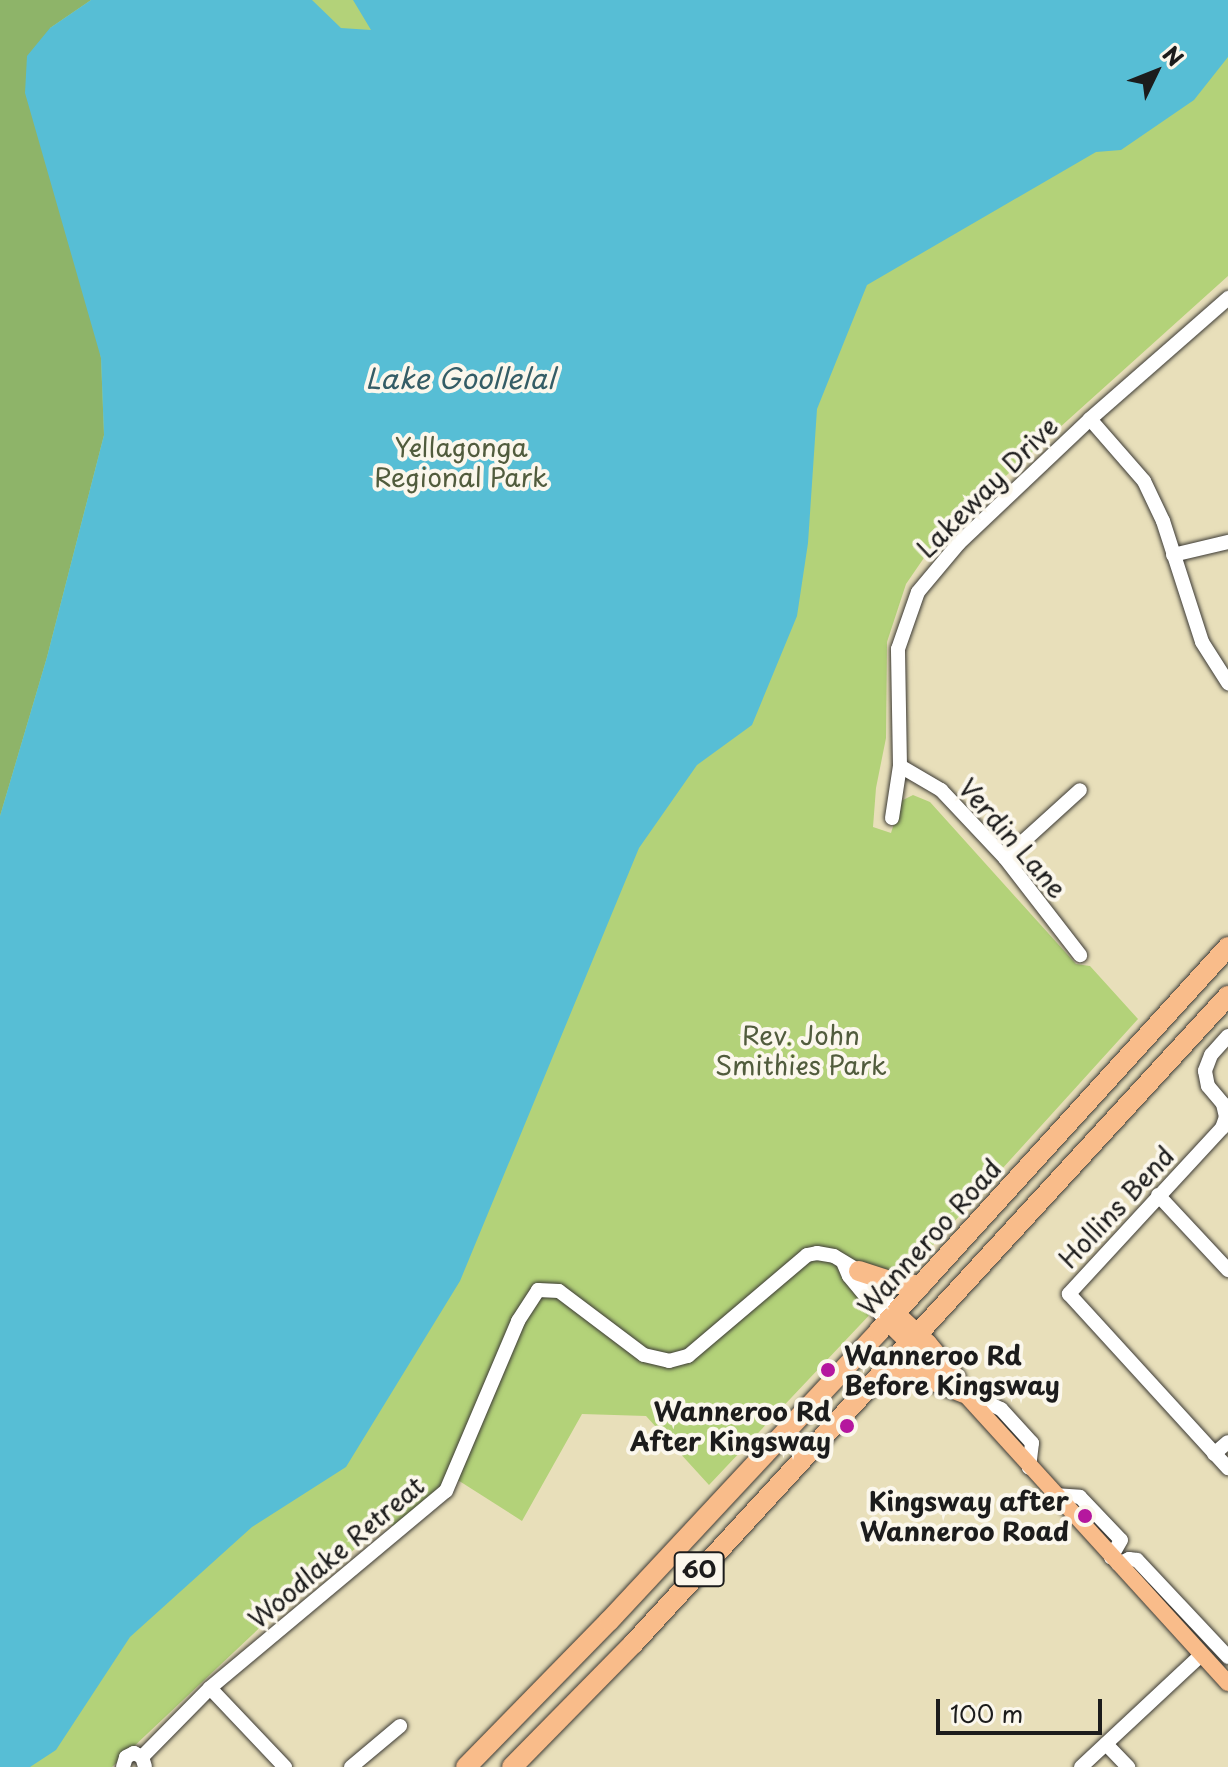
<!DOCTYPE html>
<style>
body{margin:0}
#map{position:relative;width:1228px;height:1767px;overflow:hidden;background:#e8dfba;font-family:"Playpen Sans",sans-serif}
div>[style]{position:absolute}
.green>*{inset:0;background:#b3d279}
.forest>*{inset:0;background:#8eb469}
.water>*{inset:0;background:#57bed5}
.roads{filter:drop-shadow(0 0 2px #3b3934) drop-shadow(0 0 2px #3b3934)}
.minor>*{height:14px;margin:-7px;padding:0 7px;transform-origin:7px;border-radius:7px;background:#fff}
.major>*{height:16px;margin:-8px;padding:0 8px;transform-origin:8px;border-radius:8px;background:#f9bc8a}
.highway>*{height:20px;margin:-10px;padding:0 10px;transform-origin:10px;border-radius:10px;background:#f9bc8a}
.dots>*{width:22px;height:22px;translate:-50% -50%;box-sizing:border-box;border:4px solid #fbf7ec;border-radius:50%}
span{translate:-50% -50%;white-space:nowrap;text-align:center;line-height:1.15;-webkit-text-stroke:8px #fbf7ec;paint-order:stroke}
.shield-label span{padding:2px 6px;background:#fbf7ec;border:2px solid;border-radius:6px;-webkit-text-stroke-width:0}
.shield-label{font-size:24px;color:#1c1c1c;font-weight:700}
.park-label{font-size:26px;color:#515c3d}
.street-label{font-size:26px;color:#1c1c1c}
.poi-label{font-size:26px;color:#1c1c1c;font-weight:700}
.left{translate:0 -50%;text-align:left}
.right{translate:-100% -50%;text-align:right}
.water-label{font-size:28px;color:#345d66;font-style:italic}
.north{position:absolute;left:1116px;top:32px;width:80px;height:80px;-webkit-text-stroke:6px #fbf7ec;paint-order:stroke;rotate:47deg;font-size:22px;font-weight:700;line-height:32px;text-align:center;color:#1c1c1c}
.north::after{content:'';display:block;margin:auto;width:28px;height:36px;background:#1c1c1c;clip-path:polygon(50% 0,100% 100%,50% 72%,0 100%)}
.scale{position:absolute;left:936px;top:1699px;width:166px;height:36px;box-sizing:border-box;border:4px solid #1c1c1c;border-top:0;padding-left:10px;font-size:24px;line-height:28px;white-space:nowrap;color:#1c1c1c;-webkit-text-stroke:6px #fbf7ec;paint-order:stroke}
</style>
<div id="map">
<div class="green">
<div style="clip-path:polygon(0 0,1228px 0,1228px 276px,939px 536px,906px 584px,887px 642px,886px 738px,876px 788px,873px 827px,891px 833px,901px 801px,913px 795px,930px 802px,1076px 964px,1090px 966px,1138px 1019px,876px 1308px,709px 1485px,646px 1416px,582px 1414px,522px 1521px,453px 1477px,398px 1532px,388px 1522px,270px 1618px,112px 1767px,0 1767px)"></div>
</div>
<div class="forest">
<div style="clip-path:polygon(0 0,91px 0,50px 28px,101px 358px,104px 435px,47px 657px,0 816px)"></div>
</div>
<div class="water">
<div style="clip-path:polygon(91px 0,312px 0,341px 28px,371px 30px,353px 0,1228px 0,1228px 57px,1194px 100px,1121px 150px,1096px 152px,867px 285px,817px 409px,808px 543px,797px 616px,752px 725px,697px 765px,639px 848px,460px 1281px,346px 1467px,252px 1527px,130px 1637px,56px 1750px,30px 1767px,0 1767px,0 816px,47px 657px,104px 435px,101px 358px,25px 93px,27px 56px,50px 28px)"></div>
</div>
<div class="roads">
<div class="minor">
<div style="left:1090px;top:419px;width:82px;rotate:48.9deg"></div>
<div style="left:1144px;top:481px;width:44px;rotate:64.6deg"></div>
<div style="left:1163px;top:521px;width:127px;rotate:72.1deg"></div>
<div style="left:1202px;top:642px;width:49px;rotate:57.6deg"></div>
<div style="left:1173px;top:555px;width:57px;rotate:-13.3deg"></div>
<div style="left:900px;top:766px;width:48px;rotate:30.3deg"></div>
<div style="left:941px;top:790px;width:93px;rotate:46.7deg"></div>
<div style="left:1005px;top:858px;width:123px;rotate:52.3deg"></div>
<div style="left:892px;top:818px;width:53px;rotate:-81.3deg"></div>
<div style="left:900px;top:766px;width:117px;rotate:-91deg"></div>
<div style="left:898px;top:649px;width:60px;rotate:-70.7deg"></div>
<div style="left:918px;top:592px;width:64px;rotate:-50.1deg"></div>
<div style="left:959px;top:543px;width:180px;rotate:-43.4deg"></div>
<div style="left:1090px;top:419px;width:184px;rotate:-41.2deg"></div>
<div style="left:1005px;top:858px;width:101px;rotate:-42.2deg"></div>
<div style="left:1228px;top:1036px;width:25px;rotate:132deg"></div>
<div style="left:1211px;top:1055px;width:17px;rotate:111deg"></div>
<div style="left:1205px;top:1071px;width:15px;rotate:79deg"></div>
<div style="left:1208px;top:1086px;width:23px;rotate:50deg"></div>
<div style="left:1223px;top:1104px;width:13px;rotate:77deg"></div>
<div style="left:1226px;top:1117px;width:12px;rotate:110deg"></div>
<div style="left:1222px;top:1128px;width:226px;rotate:132.7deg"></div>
<div style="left:1069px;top:1294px;width:236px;rotate:47.6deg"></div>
<div style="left:1158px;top:1195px;width:103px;rotate:47deg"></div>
<div style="left:843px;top:1262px;width:15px;rotate:67deg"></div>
<div style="left:849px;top:1276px;width:60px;rotate:50.4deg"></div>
<div style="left:976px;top:1406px;width:16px;rotate:-4deg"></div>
<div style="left:992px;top:1405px;width:10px;rotate:24deg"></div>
<div style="left:1001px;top:1409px;width:46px;rotate:47.6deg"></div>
<div style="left:1032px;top:1443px;width:25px;rotate:97deg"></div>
<div style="left:1214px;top:1454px;width:18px;rotate:-41deg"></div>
<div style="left:1054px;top:1495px;width:26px;rotate:4deg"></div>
<div style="left:1080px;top:1497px;width:59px;rotate:46.4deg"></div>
<div style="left:1121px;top:1540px;width:20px;rotate:120deg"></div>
<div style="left:1118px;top:1564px;width:12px;rotate:-24deg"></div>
<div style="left:1129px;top:1559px;width:8px;rotate:7deg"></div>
<div style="left:1137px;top:1560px;width:133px;rotate:46.8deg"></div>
<div style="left:210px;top:1688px;width:109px;rotate:46.5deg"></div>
<div style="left:1106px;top:1744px;width:32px;rotate:46deg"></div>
<div style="left:142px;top:1757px;width:97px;rotate:-45.4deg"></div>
<div style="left:210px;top:1688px;width:307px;rotate:-39.9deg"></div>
<div style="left:446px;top:1491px;width:185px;rotate:-67deg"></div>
<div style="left:518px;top:1321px;width:37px;rotate:-57deg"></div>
<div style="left:538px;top:1290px;width:21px;rotate:3deg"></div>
<div style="left:559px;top:1291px;width:106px;rotate:37deg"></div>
<div style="left:644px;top:1355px;width:26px;rotate:13deg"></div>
<div style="left:669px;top:1361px;width:20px;rotate:-15deg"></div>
<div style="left:688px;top:1356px;width:156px;rotate:-40.3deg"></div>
<div style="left:807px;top:1255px;width:10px;rotate:-11deg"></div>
<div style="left:817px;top:1253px;width:17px;rotate:10deg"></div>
<div style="left:834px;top:1256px;width:29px;rotate:31deg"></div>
<div style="left:859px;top:1271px;width:55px;rotate:47.9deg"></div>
<div style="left:123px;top:1767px;width:10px;rotate:-73deg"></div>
<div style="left:126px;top:1757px;width:9px;rotate:-27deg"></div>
<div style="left:134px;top:1753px;width:9px;rotate:27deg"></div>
<div style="left:142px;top:1757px;width:10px;rotate:73deg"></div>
<div style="left:351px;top:1767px;width:64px;rotate:-39.9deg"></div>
<div style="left:1081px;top:1767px;width:164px;rotate:-43deg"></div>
</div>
<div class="major">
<div style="left:896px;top:1312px;width:45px;rotate:43.2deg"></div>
<div style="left:929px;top:1343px;width:45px;rotate:50.4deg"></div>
<div style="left:887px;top:1322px;width:86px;rotate:44.5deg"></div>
<div style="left:948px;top:1382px;width:19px;rotate:35deg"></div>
<div style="left:964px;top:1393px;width:392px;rotate:47.7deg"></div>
</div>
<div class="highway">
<div style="left:859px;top:1271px;width:42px;rotate:18deg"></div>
<div style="left:899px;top:1284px;width:22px;rotate:3deg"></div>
<div style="left:885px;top:1369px;width:23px;rotate:5deg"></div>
<div style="left:908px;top:1371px;width:60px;rotate:21.4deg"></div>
<div style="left:466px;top:1767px;width:204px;rotate:-45.6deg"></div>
<div style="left:609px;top:1621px;width:396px;rotate:-47deg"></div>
<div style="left:879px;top:1331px;width:519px;rotate:-47.73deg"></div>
<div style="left:512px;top:1767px;width:173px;rotate:-45.5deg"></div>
<div style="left:633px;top:1644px;width:880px;rotate:-47.44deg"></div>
</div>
</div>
<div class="dots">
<div style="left:828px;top:1370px;background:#b5179e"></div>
<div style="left:847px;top:1426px;background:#b5179e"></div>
<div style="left:1085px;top:1516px;background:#b5179e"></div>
</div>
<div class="shield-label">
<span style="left:699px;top:1569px">60</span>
</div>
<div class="park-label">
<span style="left:461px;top:462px">Yellagonga<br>Regional Park</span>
<span style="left:801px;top:1050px">Rev. John<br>Smithies Park</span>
</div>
<div class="street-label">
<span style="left:987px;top:487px;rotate:-45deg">Lakeway Drive</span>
<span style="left:1013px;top:838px;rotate:49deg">Verdin Lane</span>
<span style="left:1116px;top:1207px;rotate:-47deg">Hollins Bend</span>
<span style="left:929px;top:1237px;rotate:-48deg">Wanneroo Road</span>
<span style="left:336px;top:1552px;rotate:-40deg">Woodlake Retreat</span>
</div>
<div class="poi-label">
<span class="left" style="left:844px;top:1370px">Wanneroo Rd<br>Before Kingsway</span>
<span class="right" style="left:831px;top:1426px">Wanneroo Rd<br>After Kingsway</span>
<span class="right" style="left:1069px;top:1516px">Kingsway after<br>Wanneroo Road</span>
</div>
<div class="water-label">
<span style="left:460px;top:378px">Lake Goollelal</span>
</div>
<div class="north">N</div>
<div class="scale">100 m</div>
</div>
